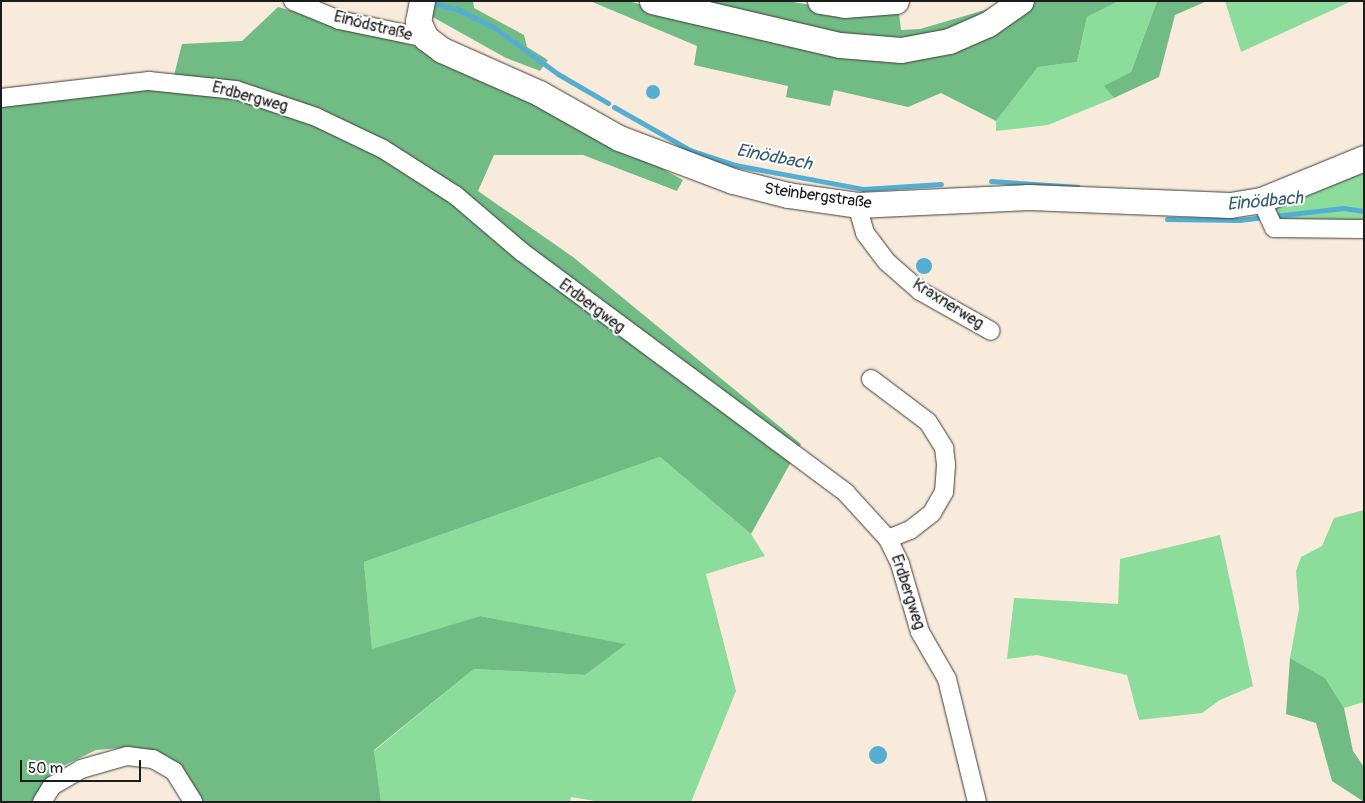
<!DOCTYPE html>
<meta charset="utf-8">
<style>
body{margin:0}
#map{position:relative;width:1365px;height:803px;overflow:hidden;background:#f9ebdb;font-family:Pangolin,sans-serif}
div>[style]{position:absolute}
.green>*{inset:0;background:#8cdc9c}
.forest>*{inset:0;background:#71bc84}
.water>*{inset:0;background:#55aed2}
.round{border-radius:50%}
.stream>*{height:5px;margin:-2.5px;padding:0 2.5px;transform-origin:2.5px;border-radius:2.5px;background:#55aed2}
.roads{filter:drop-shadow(0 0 1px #3d3b39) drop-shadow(0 0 1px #3d3b39)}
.street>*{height:18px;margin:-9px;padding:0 9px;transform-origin:9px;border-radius:9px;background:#fff}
.secondary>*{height:25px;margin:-12.5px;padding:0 12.5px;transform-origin:12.5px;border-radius:12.5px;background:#fff}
span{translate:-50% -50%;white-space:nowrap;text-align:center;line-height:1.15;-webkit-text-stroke:4px #fff;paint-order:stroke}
.street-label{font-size:16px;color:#1c1c1c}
.water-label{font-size:18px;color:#365e6e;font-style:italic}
.frame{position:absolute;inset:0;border:2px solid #1c1c1c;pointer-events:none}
.scale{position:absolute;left:20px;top:760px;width:121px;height:22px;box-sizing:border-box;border:2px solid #1c1c1c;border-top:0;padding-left:6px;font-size:15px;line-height:18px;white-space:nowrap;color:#1c1c1c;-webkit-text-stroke:4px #fff;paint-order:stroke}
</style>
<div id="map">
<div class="green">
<div style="clip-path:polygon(1119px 1px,1157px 1px,1131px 72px,1105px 86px,1114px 98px,1048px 125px,996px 131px,996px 121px,1038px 67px,1077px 62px,1087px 17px)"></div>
<div style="clip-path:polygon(1225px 1px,1352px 1px,1241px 52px)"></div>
<div style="clip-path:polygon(1364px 171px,1364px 224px,1282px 221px,1274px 209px)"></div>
<div style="clip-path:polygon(660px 457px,751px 534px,765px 556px,706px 574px,736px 691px,691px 802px,601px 802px,571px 797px,570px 802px,381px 802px,374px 751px,474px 669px,585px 675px,625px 644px,480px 616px,372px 650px,364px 562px)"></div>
<div style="clip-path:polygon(1364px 510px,1364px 702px,1344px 708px,1325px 678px,1290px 658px,1299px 609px,1296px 571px,1301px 557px,1322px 546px,1334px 518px)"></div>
<div style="clip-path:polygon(1220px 535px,1253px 686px,1220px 700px,1202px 713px,1139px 720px,1127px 675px,1037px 655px,1007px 659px,1014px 598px,1118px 604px,1120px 559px)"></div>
</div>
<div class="forest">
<div style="clip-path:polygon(435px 1px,473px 1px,474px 8px,524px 35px,527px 47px,548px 60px,540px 71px,506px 58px,431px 16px)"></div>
<div style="clip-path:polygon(590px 1px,628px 1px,780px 41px,915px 56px,1032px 1px,1119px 1px,1087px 17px,1077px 62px,1038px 67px,996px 121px,941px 93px,908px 107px,834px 90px,830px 106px,786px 97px,788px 86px,694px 65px,697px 46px)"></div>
<div style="clip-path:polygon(686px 1px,787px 1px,866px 14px,899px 13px,901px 30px,920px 29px,995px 7px,940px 34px,874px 40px)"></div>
<div style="clip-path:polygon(1157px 1px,1207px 1px,1175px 15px,1159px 77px,1114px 98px,1104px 86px,1131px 72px)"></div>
<div style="clip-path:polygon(278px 7px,415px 46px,537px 101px,683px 180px,677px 191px,583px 155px,494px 155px,478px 191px,573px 257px,801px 444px,751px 534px,660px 457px,364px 562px,372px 649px,480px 616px,626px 644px,585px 675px,474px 669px,374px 750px,381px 802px,200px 802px,181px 765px,133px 747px,96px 750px,53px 771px,34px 802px,1px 802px,1px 103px,171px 87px,182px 44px,242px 41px)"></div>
<div style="clip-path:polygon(1290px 658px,1325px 678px,1344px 708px,1353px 751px,1364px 767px,1364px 802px,1332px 781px,1316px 723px,1286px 714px)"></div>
</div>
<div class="water">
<div class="round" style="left:646px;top:85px;width:14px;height:14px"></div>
<div class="round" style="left:916px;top:258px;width:16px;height:16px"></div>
<div class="round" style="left:869px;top:746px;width:18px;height:18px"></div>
</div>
<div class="stream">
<div style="left:428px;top:2px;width:32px;rotate:14deg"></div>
<div style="left:459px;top:10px;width:40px;rotate:26.6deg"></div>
<div style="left:495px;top:28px;width:78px;rotate:36.1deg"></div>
<div style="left:558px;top:74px;width:58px;rotate:30.1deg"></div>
<div style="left:614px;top:107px;width:87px;rotate:29.5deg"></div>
<div style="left:690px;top:150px;width:47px;rotate:18.4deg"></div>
<div style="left:735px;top:165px;width:130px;rotate:10.6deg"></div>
<div style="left:863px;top:189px;width:78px;rotate:-3.7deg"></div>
<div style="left:991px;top:181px;width:87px;rotate:3.9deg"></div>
<div style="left:1167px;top:219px;width:72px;rotate:0.8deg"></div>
<div style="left:1239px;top:220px;width:105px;rotate:-6.6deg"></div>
<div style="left:1343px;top:208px;width:21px;rotate:8deg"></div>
</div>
<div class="roads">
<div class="street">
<div style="left:293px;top:1px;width:50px;rotate:22.4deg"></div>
<div style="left:339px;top:20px;width:89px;rotate:11.7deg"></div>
<div style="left:1px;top:98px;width:149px;rotate:-6.6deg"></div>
<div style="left:149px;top:81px;width:87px;rotate:5.9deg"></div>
<div style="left:236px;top:90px;width:84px;rotate:18.6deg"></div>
<div style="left:316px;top:117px;width:74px;rotate:25.5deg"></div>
<div style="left:383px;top:149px;width:85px;rotate:32.6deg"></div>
<div style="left:455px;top:195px;width:88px;rotate:40.4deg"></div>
<div style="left:522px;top:252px;width:404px;rotate:36.6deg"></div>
<div style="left:846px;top:493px;width:62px;rotate:47.6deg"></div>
<div style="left:888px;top:539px;width:28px;rotate:64deg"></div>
<div style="left:900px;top:564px;width:71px;rotate:73.6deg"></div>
<div style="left:920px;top:632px;width:54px;rotate:60.1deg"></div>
<div style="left:947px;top:679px;width:127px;rotate:76.3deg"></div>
<div style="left:1261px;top:200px;width:31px;rotate:65deg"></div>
<div style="left:1274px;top:228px;width:90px;rotate:0.6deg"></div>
<div style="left:857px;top:205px;width:29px;rotate:74deg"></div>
<div style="left:865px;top:233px;width:36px;rotate:53deg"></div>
<div style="left:887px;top:262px;width:44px;rotate:41.3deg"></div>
<div style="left:920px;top:291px;width:81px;rotate:29.4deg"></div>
<div style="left:871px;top:379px;width:71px;rotate:37deg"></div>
<div style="left:928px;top:422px;width:31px;rotate:58deg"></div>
<div style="left:944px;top:448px;width:17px;rotate:83deg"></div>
<div style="left:946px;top:465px;width:27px;rotate:94deg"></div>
<div style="left:944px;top:492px;width:24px;rotate:120deg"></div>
<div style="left:932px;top:513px;width:28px;rotate:142deg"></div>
<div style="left:910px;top:530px;width:24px;rotate:158deg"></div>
<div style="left:42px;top:802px;width:19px;rotate:-58deg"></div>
<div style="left:52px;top:786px;width:34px;rotate:-30deg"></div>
<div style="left:81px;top:769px;width:48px;rotate:-15.8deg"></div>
<div style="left:127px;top:756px;width:26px;rotate:7deg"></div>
<div style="left:153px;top:759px;width:24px;rotate:30deg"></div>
<div style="left:174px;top:771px;width:36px;rotate:58deg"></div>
</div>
<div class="secondary">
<div style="left:422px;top:1px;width:20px;rotate:101deg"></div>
<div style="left:418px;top:21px;width:19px;rotate:65deg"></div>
<div style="left:426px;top:38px;width:20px;rotate:37deg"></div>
<div style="left:442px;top:50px;width:106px;rotate:23.9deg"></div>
<div style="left:539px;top:93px;width:92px;rotate:29.4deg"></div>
<div style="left:619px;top:138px;width:122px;rotate:20.7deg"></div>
<div style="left:733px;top:181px;width:57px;rotate:14.3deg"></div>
<div style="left:788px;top:195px;width:70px;rotate:8.2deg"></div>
<div style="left:857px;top:205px;width:172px;rotate:-2.7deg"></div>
<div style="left:1029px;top:197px;width:201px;rotate:2.3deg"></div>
<div style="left:1230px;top:205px;width:31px;rotate:-9deg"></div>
<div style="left:1261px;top:200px;width:111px;rotate:-22.2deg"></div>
<div style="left:652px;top:1px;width:193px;rotate:13.2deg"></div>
<div style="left:840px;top:45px;width:61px;rotate:4.7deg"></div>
<div style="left:901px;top:50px;width:49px;rotate:-10.6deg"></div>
<div style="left:949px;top:41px;width:43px;rotate:-23.6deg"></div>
<div style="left:988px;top:24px;width:40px;rotate:-34.9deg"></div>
<div style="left:820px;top:1px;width:24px;rotate:9deg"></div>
<div style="left:844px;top:5px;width:52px;rotate:-4.4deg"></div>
</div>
</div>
<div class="street-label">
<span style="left:373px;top:26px;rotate:14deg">Einödstraße</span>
<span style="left:250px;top:97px;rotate:15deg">Erdbergweg</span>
<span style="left:818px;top:196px;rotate:8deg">Steinbergstraße</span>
<span style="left:948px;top:304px;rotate:32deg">Kraxnerweg</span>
<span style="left:592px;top:306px;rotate:37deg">Erdbergweg</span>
<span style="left:908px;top:592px;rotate:72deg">Erdbergweg</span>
</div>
<div class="water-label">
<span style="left:774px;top:158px;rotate:11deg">Einödbach</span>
<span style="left:1265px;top:202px;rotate:-5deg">Einödbach</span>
</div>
<div class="frame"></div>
<div class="scale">50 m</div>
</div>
